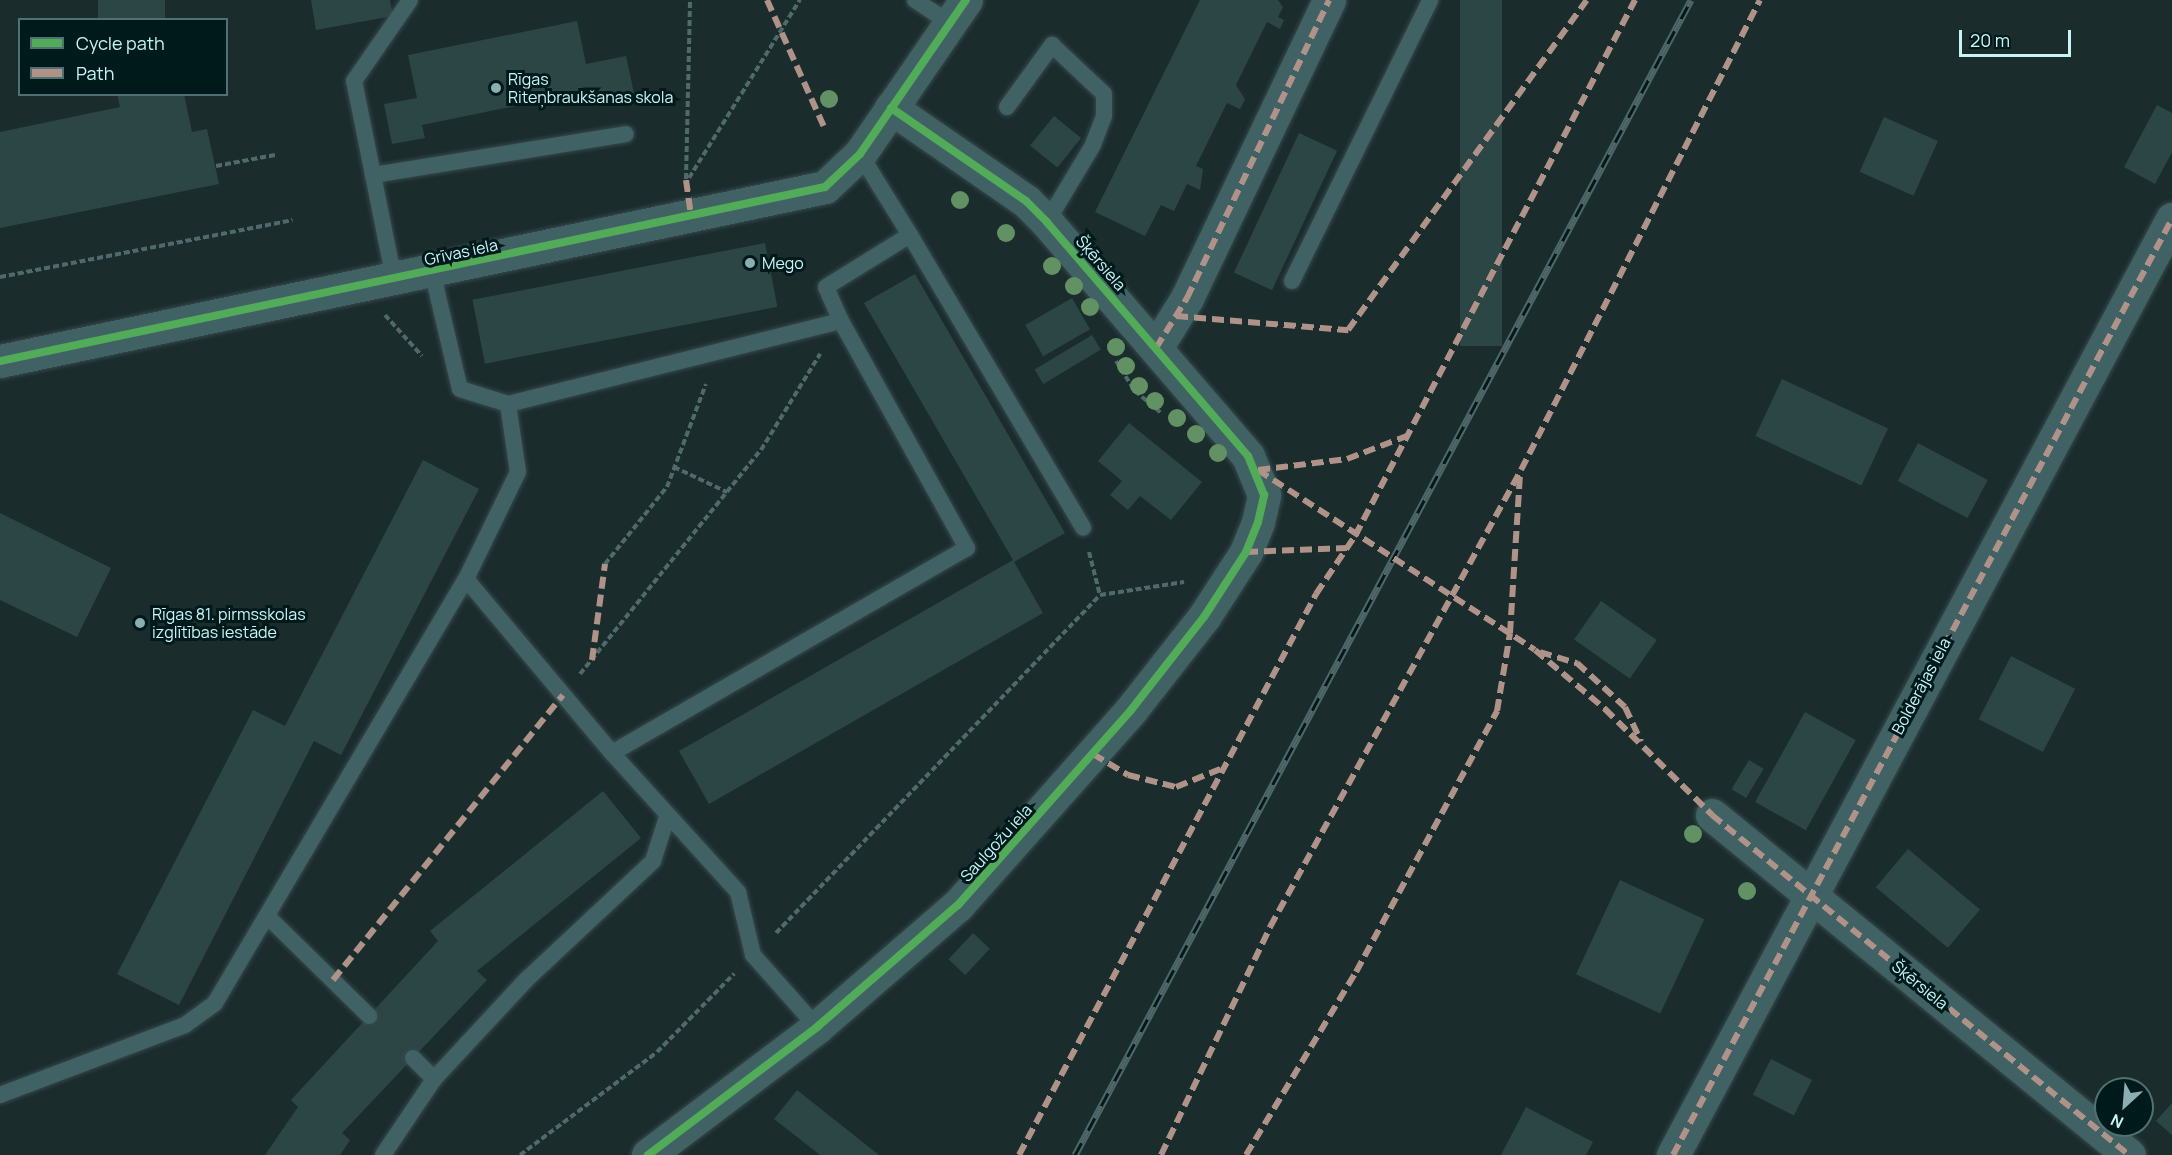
<!DOCTYPE html>
<meta charset="utf-8">
<style>
body{margin:0}
#map{position:relative;width:2172px;height:1155px;overflow:hidden;background:#1b2c2d;font-family:Manrope,sans-serif}
div>[style]{position:absolute}
.building>*{inset:0;background:#2c4645;transform-origin:0 0}
.path>*{height:4px;margin-top:-2px;transform-origin:0;background:repeating-linear-gradient(90deg,#50696b 0 6px,transparent 0 9px)}
.roads{filter:drop-shadow(0 0 2px #36494a) drop-shadow(0 0 2px #36494a)}
.lane>*{height:16px;margin:-8px;padding:0 8px;transform-origin:8px;border-radius:8px;background:#406264}
.street>*{height:33px;margin:-16.5px;padding:0 16.5px;transform-origin:16.5px;border-radius:16.5px;background:#406264}
.rail>*{height:7px;margin-top:-3.5px;transform-origin:0;background:repeating-linear-gradient(90deg,#001a1c 0 14px,#4e6768 0 28px);box-sizing:border-box;border-block:2px solid #4e6768}
.quiet>*{height:6px;margin-top:-3px;transform-origin:0;background:repeating-linear-gradient(90deg,#af9288 0 12px,transparent 0 18px)}
.cycleway>*{height:8px;margin:-4px;padding:0 4px;transform-origin:4px;border-radius:4px;background:#51ab58}
.trees>*{width:18px;height:18px;margin:-9px;border-radius:50%;background:#629264}
.dots>*{width:16px;height:16px;translate:-50% -50%;box-sizing:border-box;border:3px solid #001a1c;border-radius:50%}
span{translate:-50% -50%;white-space:nowrap;text-align:center;line-height:1.15;-webkit-text-stroke:6px #001a1c;paint-order:stroke}
.poi-label{font-size:16px;color:#c8f4f6}
.left{translate:0 -50%;text-align:left}
.street-label{font-size:16px;color:#c8f4f6}
.legend{position:absolute;left:18px;top:18px;width:210px;height:78px;box-sizing:border-box;background:#001a1c;border:2px solid #507173;margin:0;padding:8px 10px;list-style:none;font-size:18px;color:#c8f4f6}
.legend li{display:flex;align-items:center;gap:12px;height:30px}
.legend b{width:30px;border:2px solid #507173}
.north{position:absolute;left:2094px;top:1077px;width:60px;height:60px;box-sizing:border-box;background:#001a1c;border:2px solid #507173;border-radius:50%;rotate:206deg;font-size:16px;font-weight:700;line-height:24px;text-align:center;color:#c8f4f6}
.north::after{content:'';display:block;margin:auto;width:21px;height:27px;background:#8baeb0;clip-path:polygon(50% 0,100% 100%,50% 72%,0 100%)}
.scale{position:absolute;left:1959px;top:30px;width:112px;height:27px;box-sizing:border-box;border:3px solid #c8f4f6;border-top:0;padding-left:8px;font-size:18px;line-height:21px;white-space:nowrap;color:#c8f4f6;-webkit-text-stroke:4px #001a1c;paint-order:stroke}
</style>
<div id="map">
<div class="building">
<div style="left:98px;top:0;width:67px;height:20px"></div>
<div style="clip-path:polygon(311px 0,390px 0,393px 16px,316px 30px)"></div>
<div style="clip-path:polygon(1200px 0,1278px 0,1283px 7px,1278px 17px,1284px 20px,1280px 29px,1267px 22px,1236px 85px,1245px 99px,1240px 109px,1227px 103px,1196px 166px,1203px 169px,1200px 190px,1187px 184px,1174px 211px,1161px 205px,1145px 236px,1095px 212px)"></div>
<div style="left:1460px;top:0;width:42px;height:346px"></div>
<div style="clip-path:polygon(577px 21px,586px 64px,626px 56px,634px 93px,591px 102px,589px 91px,422px 125px,425px 138px,392px 144px,384px 104px,417px 98px,408px 55px)"></div>
<div style="clip-path:polygon(117px 94px,184px 94px,192px 132px,207px 129px,219px 184px,0 228px,0 132px,120px 107px)"></div>
<div style="clip-path:polygon(2157px 105px,2172px 113px,2172px 152px,2155px 184px,2124px 167px)"></div>
<div style="left:1054px;top:116px;width:35px;height:38px;rotate:39deg"></div>
<div style="left:1884px;top:117px;width:59px;height:60px;rotate:24deg"></div>
<div style="left:1299px;top:133px;width:42px;height:154px;rotate:25deg"></div>
<div style="left:765px;top:243px;width:65px;height:298px;rotate:79deg"></div>
<div style="clip-path:polygon(915px 274px,1065px 533px,1014px 562px,1043px 613px,709px 804px,679px 751px,1013px 560px,864px 303px)"></div>
<div style="left:1072px;top:298px;width:36px;height:54px;rotate:60deg"></div>
<div style="left:1092px;top:335px;width:17px;height:67px;rotate:59deg"></div>
<div style="left:1782px;top:379px;width:117px;height:63px;rotate:25deg"></div>
<div style="clip-path:polygon(1129px 423px,1202px 482px,1171px 520px,1140px 496px,1128px 510px,1110px 495px,1122px 481px,1098px 461px)"></div>
<div style="left:1918px;top:443px;width:79px;height:43px;rotate:28deg"></div>
<div style="clip-path:polygon(423px 460px,479px 489px,341px 755px,314px 741px,179px 1005px,117px 974px,253px 710px,285px 726px)"></div>
<div style="clip-path:polygon(0 513px,111px 568px,77px 637px,0 600px)"></div>
<div style="left:1601px;top:601px;width:68px;height:47px;rotate:35deg"></div>
<div style="left:2011px;top:656px;width:72px;height:71px;rotate:27deg"></div>
<div style="left:1805px;top:712px;width:58px;height:103px;rotate:29deg"></div>
<div style="left:1749px;top:760px;width:17px;height:34px;rotate:31deg"></div>
<div style="clip-path:polygon(603px 791px,641px 838px,477px 971px,487px 980px,342px 1133px,350px 1140px,340px 1155px,265px 1155px,298px 1107px,291px 1100px,438px 941px,430px 931px)"></div>
<div style="left:1908px;top:849px;width:94px;height:50px;rotate:40deg"></div>
<div style="left:1620px;top:880px;width:93px;height:104px;rotate:25deg"></div>
<div style="left:973px;top:933px;width:23px;height:36px;rotate:43deg"></div>
<div style="left:1771px;top:1059px;width:46px;height:40px;rotate:27deg"></div>
<div style="clip-path:polygon(797px 1090px,879px 1155px,820px 1155px,774px 1119px)"></div>
<div style="clip-path:polygon(2172px 1103px,2172px 1135px,2156px 1121px)"></div>
<div style="clip-path:polygon(1526px 1107px,1593px 1142px,1586px 1155px,1501px 1155px)"></div>
</div>
<div class="path">
<div style="left:216px;top:166px;width:60px;rotate:-10.6deg"></div>
<div style="left:689px;top:178px;width:210px;rotate:-58.1deg"></div>
<div style="left:686px;top:179px;width:179px;rotate:-88.7deg"></div>
<div style="left:0;top:277px;width:298px;rotate:-11deg"></div>
<div style="left:385px;top:315px;width:55px;rotate:47.9deg"></div>
<div style="left:1116px;top:361px;width:36px;rotate:58deg"></div>
<div style="left:1135px;top:391px;width:33px;rotate:40deg"></div>
<div style="left:674px;top:467px;width:59px;rotate:25.3deg"></div>
<div style="left:1089px;top:552px;width:44px;rotate:75.7deg"></div>
<div style="left:605px;top:564px;width:99px;rotate:-51.2deg"></div>
<div style="left:667px;top:487px;width:110px;rotate:-69.3deg"></div>
<div style="left:580px;top:674px;width:288px;rotate:-51.1deg"></div>
<div style="left:761px;top:450px;width:113px;rotate:-58.4deg"></div>
<div style="left:776px;top:933px;width:468px;rotate:-46.2deg"></div>
<div style="left:1100px;top:595px;width:85px;rotate:-8.8deg"></div>
<div style="left:520px;top:1155px;width:171px;rotate:-36.9deg"></div>
<div style="left:657px;top:1052px;width:110px;rotate:-45.4deg"></div>
</div>
<div class="roads">
<div class="lane">
<div style="left:915px;top:0;width:42px;rotate:33.3deg"></div>
<div style="left:1007px;top:107px;width:77px;rotate:-54deg"></div>
<div style="left:1052px;top:45px;width:71px;rotate:43.3deg"></div>
<div style="left:1104px;top:94px;width:22px;rotate:90deg"></div>
<div style="left:1104px;top:116px;width:31px;rotate:111deg"></div>
<div style="left:1093px;top:145px;width:90px;rotate:120.9deg"></div>
<div style="left:373px;top:175px;width:256px;rotate:-9.2deg"></div>
<div style="left:910px;top:235px;width:340px;rotate:59.4deg"></div>
<div style="left:432px;top:271px;width:121px;rotate:76.7deg"></div>
<div style="left:460px;top:389px;width:50px;rotate:17.4deg"></div>
<div style="left:508px;top:404px;width:343px;rotate:-14deg"></div>
<div style="left:841px;top:321px;width:260px;rotate:61deg"></div>
<div style="left:967px;top:548px;width:410px;rotate:150deg"></div>
<div style="left:612px;top:753px;width:227px;rotate:-130deg"></div>
<div style="left:394px;top:279px;width:202px;rotate:-101.4deg"></div>
<div style="left:354px;top:81px;width:98px;rotate:-55.3deg"></div>
<div style="left:1292px;top:281px;width:313px;rotate:-63.8deg"></div>
<div style="left:841px;top:321px;width:37px;rotate:-114deg"></div>
<div style="left:826px;top:287px;width:99px;rotate:-31.8deg"></div>
<div style="left:910px;top:235px;width:95px;rotate:-121.7deg"></div>
<div style="left:612px;top:753px;width:188px;rotate:47.8deg"></div>
<div style="left:738px;top:892px;width:65px;rotate:76.6deg"></div>
<div style="left:753px;top:955px;width:96px;rotate:48.4deg"></div>
<div style="left:267px;top:916px;width:143px;rotate:44.4deg"></div>
<div style="left:413px;top:1058px;width:30px;rotate:45deg"></div>
<div style="left:0;top:1095px;width:198px;rotate:-20.7deg"></div>
<div style="left:185px;top:1025px;width:37px;rotate:-36deg"></div>
<div style="left:215px;top:1003px;width:493px;rotate:-59.4deg"></div>
<div style="left:466px;top:579px;width:119px;rotate:-64.1deg"></div>
<div style="left:518px;top:472px;width:69px;rotate:-98.4deg"></div>
<div style="left:383px;top:1155px;width:92px;rotate:-56.1deg"></div>
<div style="left:434px;top:1079px;width:135px;rotate:-47.1deg"></div>
<div style="left:526px;top:980px;width:174px;rotate:-43.1deg"></div>
<div style="left:653px;top:861px;width:46px;rotate:-72.3deg"></div>
</div>
<div class="street">
<div style="left:1156px;top:348px;width:59px;rotate:-58.2deg"></div>
<div style="left:1187px;top:298px;width:330px;rotate:-64.5deg"></div>
<div style="left:0;top:361px;width:843px;rotate:-11.91deg"></div>
<div style="left:825px;top:187px;width:48px;rotate:-43.3deg"></div>
<div style="left:860px;top:154px;width:187px;rotate:-55.5deg"></div>
<div style="left:1712px;top:815px;width:538px;rotate:39.19deg"></div>
<div style="left:648px;top:1155px;width:212px;rotate:-37.1deg"></div>
<div style="left:817px;top:1027px;width:186px;rotate:-40.9deg"></div>
<div style="left:958px;top:905px;width:261px;rotate:-48.4deg"></div>
<div style="left:1131px;top:710px;width:118px;rotate:-51.9deg"></div>
<div style="left:1204px;top:617px;width:77px;rotate:-57.1deg"></div>
<div style="left:1246px;top:552px;width:32px;rotate:-68deg"></div>
<div style="left:1258px;top:522px;width:28px;rotate:-77deg"></div>
<div style="left:1264px;top:495px;width:42px;rotate:-112.3deg"></div>
<div style="left:1248px;top:456px;width:308px;rotate:-130.7deg"></div>
<div style="left:1047px;top:222px;width:30px;rotate:-135deg"></div>
<div style="left:1026px;top:201px;width:164px;rotate:-145.4deg"></div>
<div style="left:1673px;top:1155px;width:1061px;rotate:-61.94deg"></div>
</div>
</div>
<div class="rail">
<div style="left:1075px;top:1155px;width:1309px;rotate:-61.93deg"></div>
</div>
<div class="quiet">
<div style="left:767px;top:0;width:139px;rotate:65.8deg"></div>
<div style="left:686px;top:180px;width:37px;rotate:82deg"></div>
<div style="left:1176px;top:316px;width:173px;rotate:4.7deg"></div>
<div style="left:1348px;top:330px;width:407px;rotate:-54.1deg"></div>
<div style="left:1156px;top:348px;width:59px;rotate:-58.2deg"></div>
<div style="left:1187px;top:298px;width:330px;rotate:-64.5deg"></div>
<div style="left:1258px;top:470px;width:330px;rotate:33deg"></div>
<div style="left:1535px;top:650px;width:92px;rotate:40.1deg"></div>
<div style="left:1605px;top:709px;width:151px;rotate:44.7deg"></div>
<div style="left:1712px;top:815px;width:538px;rotate:39.19deg"></div>
<div style="left:1258px;top:470px;width:90px;rotate:-7deg"></div>
<div style="left:1347px;top:459px;width:64px;rotate:-21deg"></div>
<div style="left:1246px;top:552px;width:101px;rotate:-2.3deg"></div>
<div style="left:1540px;top:652px;width:39px;rotate:17deg"></div>
<div style="left:1577px;top:663px;width:65px;rotate:42.5deg"></div>
<div style="left:1625px;top:707px;width:38px;rotate:65deg"></div>
<div style="left:592px;top:660px;width:97px;rotate:-82.3deg"></div>
<div style="left:1093px;top:754px;width:41px;rotate:31deg"></div>
<div style="left:1128px;top:775px;width:49px;rotate:14deg"></div>
<div style="left:1176px;top:787px;width:51px;rotate:-22deg"></div>
<div style="left:333px;top:980px;width:366px;rotate:-51.1deg"></div>
<div style="left:1019px;top:1155px;width:635px;rotate:-62.1deg"></div>
<div style="left:1316px;top:594px;width:70px;rotate:-56.1deg"></div>
<div style="left:1355px;top:536px;width:605px;rotate:-62.42deg"></div>
<div style="left:1161px;top:1155px;width:253px;rotate:-64.4deg"></div>
<div style="left:1270px;top:927px;width:521px;rotate:-61.22deg"></div>
<div style="left:1521px;top:470px;width:527px;rotate:-63.05deg"></div>
<div style="left:1246px;top:1155px;width:214px;rotate:-59deg"></div>
<div style="left:1356px;top:972px;width:297px;rotate:-61.6deg"></div>
<div style="left:1497px;top:711px;width:79px;rotate:-80.5deg"></div>
<div style="left:1510px;top:633px;width:157px;rotate:-86.4deg"></div>
<div style="left:1673px;top:1155px;width:1061px;rotate:-61.94deg"></div>
</div>
<div class="cycleway">
<div style="left:0;top:361px;width:843px;rotate:-11.91deg"></div>
<div style="left:825px;top:187px;width:48px;rotate:-43.3deg"></div>
<div style="left:860px;top:154px;width:187px;rotate:-55.5deg"></div>
<div style="left:648px;top:1155px;width:212px;rotate:-37.1deg"></div>
<div style="left:817px;top:1027px;width:186px;rotate:-40.9deg"></div>
<div style="left:958px;top:905px;width:261px;rotate:-48.4deg"></div>
<div style="left:1131px;top:710px;width:118px;rotate:-51.9deg"></div>
<div style="left:1204px;top:617px;width:77px;rotate:-57.1deg"></div>
<div style="left:1246px;top:552px;width:32px;rotate:-68deg"></div>
<div style="left:1258px;top:522px;width:28px;rotate:-77deg"></div>
<div style="left:1264px;top:495px;width:42px;rotate:-112.3deg"></div>
<div style="left:1248px;top:456px;width:308px;rotate:-130.7deg"></div>
<div style="left:1047px;top:222px;width:30px;rotate:-135deg"></div>
<div style="left:1026px;top:201px;width:164px;rotate:-145.4deg"></div>
</div>
<div class="trees">
<div style="left:829px;top:99px"></div>
<div style="left:960px;top:200px"></div>
<div style="left:1006px;top:233px"></div>
<div style="left:1052px;top:266px"></div>
<div style="left:1074px;top:286px"></div>
<div style="left:1090px;top:307px"></div>
<div style="left:1116px;top:347px"></div>
<div style="left:1126px;top:366px"></div>
<div style="left:1139px;top:386px"></div>
<div style="left:1155px;top:401px"></div>
<div style="left:1177px;top:418px"></div>
<div style="left:1196px;top:434px"></div>
<div style="left:1218px;top:453px"></div>
<div style="left:1693px;top:834px"></div>
<div style="left:1747px;top:891px"></div>
</div>
<div class="dots">
<div style="left:496px;top:88px;background:#8baeb0"></div>
<div style="left:750px;top:263px;background:#8baeb0"></div>
<div style="left:140px;top:623px;background:#8baeb0"></div>
</div>
<div class="poi-label">
<span class="left" style="left:508px;top:88px">Rīgas<br>Riteņbraukšanas skola</span>
<span class="left" style="left:762px;top:263px">Mego</span>
<span class="left" style="left:152px;top:623px">Rīgas 81. pirmsskolas<br>izglītības iestāde</span>
</div>
<div class="street-label">
<span style="left:461px;top:252px;rotate:-12deg">Grīvas iela</span>
<span style="left:1101px;top:263px;rotate:49deg">Šķērsiela</span>
<span style="left:1921px;top:686px;rotate:-62deg">Bolderājas iela</span>
<span style="left:996px;top:843px;rotate:-48deg">Saulgožu iela</span>
<span style="left:1920px;top:985px;rotate:39deg">Šķērsiela</span>
</div>
<ul class="legend">
<li><b style="height:8px;background:#51ab58"></b>Cycle path</li>
<li><b style="height:8px;background:#af9288"></b>Path</li>
</ul>
<div class="north">N</div>
<div class="scale">20 m</div>
</div>
